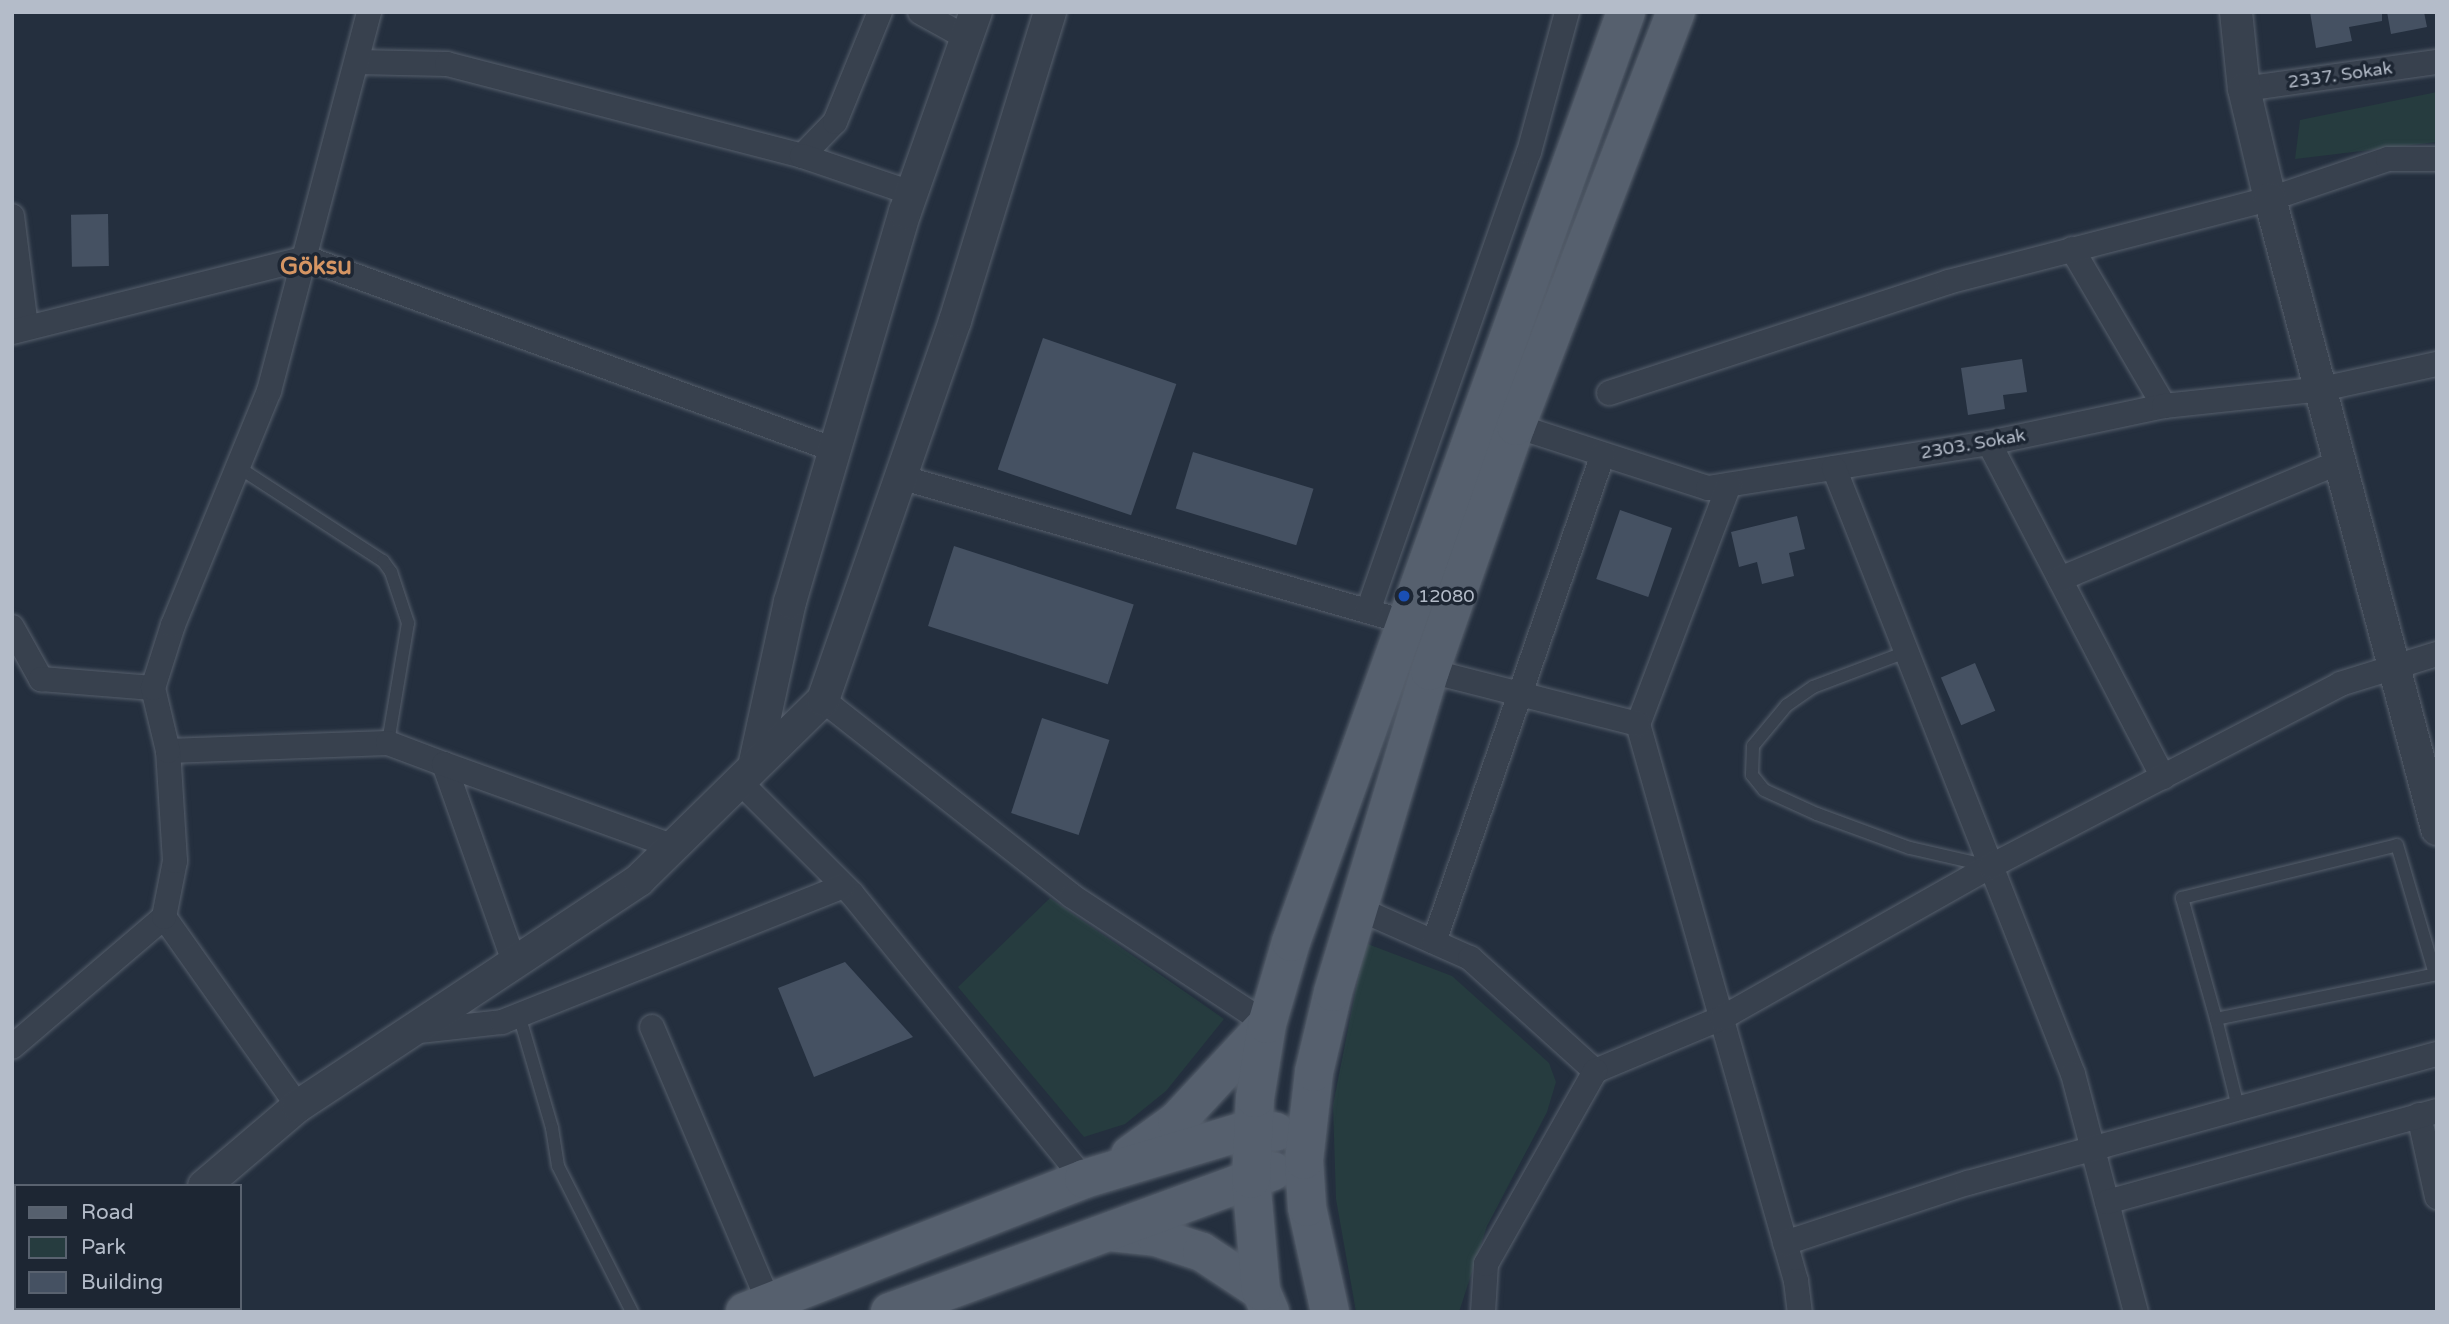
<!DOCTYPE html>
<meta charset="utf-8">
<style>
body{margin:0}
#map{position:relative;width:2449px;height:1324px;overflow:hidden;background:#242f3e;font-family:"Varela Round",sans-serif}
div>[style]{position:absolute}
.green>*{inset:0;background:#263c3f}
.building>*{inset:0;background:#455162;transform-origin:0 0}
.roads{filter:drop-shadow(0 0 2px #565f6c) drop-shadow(0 0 2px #565f6c)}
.service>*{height:12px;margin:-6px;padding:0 6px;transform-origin:6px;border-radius:6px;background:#38414e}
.minor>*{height:24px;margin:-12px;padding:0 12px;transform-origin:12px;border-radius:12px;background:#38414e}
.tertiary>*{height:32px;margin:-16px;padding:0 16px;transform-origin:16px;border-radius:16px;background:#38414e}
.primary>*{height:38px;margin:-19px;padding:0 19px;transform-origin:19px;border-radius:19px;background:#56606e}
.dots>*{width:19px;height:19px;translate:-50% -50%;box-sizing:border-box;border:4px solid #1d2633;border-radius:50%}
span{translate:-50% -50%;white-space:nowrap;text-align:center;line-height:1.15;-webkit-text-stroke:7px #1d2633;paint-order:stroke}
.street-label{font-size:18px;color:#b4bcc9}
.poi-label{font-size:18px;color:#b4bcc9}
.left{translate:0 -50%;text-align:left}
.district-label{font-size:24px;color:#d59563;font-weight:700}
.frame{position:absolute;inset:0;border:14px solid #b4bcc9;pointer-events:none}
.legend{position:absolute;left:14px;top:1184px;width:228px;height:126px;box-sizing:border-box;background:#1d2633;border:2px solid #59626f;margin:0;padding:9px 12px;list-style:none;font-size:21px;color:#b4bcc9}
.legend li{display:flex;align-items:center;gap:14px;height:35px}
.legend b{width:35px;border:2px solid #59626f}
</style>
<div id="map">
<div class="green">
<div style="clip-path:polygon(2437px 92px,2437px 142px,2295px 159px,2300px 120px)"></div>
<div style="clip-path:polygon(1050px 898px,1224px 1019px,1166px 1091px,1125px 1124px,1084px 1137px,958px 987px)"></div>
<div style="clip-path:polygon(1365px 943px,1452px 976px,1549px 1063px,1556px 1082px,1547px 1112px,1487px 1226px,1459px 1312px,1356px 1312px,1336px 1199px,1333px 1105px)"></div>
</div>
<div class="building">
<div style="clip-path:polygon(2310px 12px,2382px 12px,2382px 21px,2349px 27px,2352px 41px,2316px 48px)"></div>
<div style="clip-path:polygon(2387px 12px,2424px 12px,2427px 27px,2391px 34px)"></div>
<div style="left:108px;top:214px;width:52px;height:37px;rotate:89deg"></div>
<div style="left:1043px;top:338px;width:141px;height:139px;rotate:19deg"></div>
<div style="clip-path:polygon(2022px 359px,2027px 392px,2003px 395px,2005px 409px,1968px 415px,1961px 368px)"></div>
<div style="left:1193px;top:452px;width:126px;height:59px;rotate:17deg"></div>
<div style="left:1620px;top:510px;width:55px;height:73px;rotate:19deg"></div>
<div style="clip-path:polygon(1797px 516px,1805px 549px,1789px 553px,1794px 576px,1762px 584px,1757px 562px,1739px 567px,1731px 532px)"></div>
<div style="left:954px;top:546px;width:189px;height:84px;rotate:18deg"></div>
<div style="left:1975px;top:663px;width:52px;height:37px;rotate:67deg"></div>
<div style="left:1042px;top:718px;width:71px;height:100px;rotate:18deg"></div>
<div style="clip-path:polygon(845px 962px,913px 1037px,814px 1077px,778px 988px)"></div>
</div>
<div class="roads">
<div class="service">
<div style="left:238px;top:467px;width:173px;rotate:33deg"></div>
<div style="left:383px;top:561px;width:14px;rotate:54deg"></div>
<div style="left:391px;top:572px;width:54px;rotate:71.6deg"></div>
<div style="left:408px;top:623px;width:122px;rotate:99.5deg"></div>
<div style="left:1906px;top:652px;width:99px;rotate:159.4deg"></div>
<div style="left:1813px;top:687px;width:32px;rotate:145deg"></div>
<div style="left:1787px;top:705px;width:53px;rotate:129.7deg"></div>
<div style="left:1753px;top:746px;width:29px;rotate:92deg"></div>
<div style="left:1752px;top:775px;width:19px;rotate:51deg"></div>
<div style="left:1764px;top:790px;width:58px;rotate:24.4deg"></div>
<div style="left:1817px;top:814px;width:99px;rotate:20.1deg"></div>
<div style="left:1910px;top:848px;width:81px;rotate:12.8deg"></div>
<div style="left:519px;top:1015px;width:118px;rotate:73.7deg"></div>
<div style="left:552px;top:1128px;width:38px;rotate:81deg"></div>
<div style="left:558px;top:1166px;width:164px;rotate:63.1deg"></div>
<div style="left:2216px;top:1019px;width:126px;rotate:-105.7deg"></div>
<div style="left:2182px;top:898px;width:221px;rotate:-13.8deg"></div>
<div style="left:2397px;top:845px;width:134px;rotate:73.6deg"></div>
<div style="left:2238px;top:1107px;width:91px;rotate:-104deg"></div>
<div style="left:2216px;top:1019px;width:226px;rotate:-11.5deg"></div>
</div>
<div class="minor">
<div style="left:920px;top:12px;width:54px;rotate:29deg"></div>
<div style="left:357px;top:62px;width:90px;rotate:1.3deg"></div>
<div style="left:447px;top:64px;width:367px;rotate:14.5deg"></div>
<div style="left:802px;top:156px;width:47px;rotate:-45.9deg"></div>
<div style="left:835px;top:122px;width:119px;rotate:-67.8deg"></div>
<div style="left:2244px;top:89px;width:195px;rotate:-8deg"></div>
<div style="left:802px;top:156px;width:115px;rotate:18.7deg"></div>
<div style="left:12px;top:216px;width:112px;rotate:82.8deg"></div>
<div style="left:2072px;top:249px;width:182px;rotate:59.6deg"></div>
<div style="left:12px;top:332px;width:303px;rotate:-14.1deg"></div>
<div style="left:306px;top:258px;width:563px;rotate:19.95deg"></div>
<div style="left:1609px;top:393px;width:357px;rotate:-18.1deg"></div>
<div style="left:1948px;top:282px;width:333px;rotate:-14.5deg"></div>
<div style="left:2270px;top:199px;width:125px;rotate:-18.7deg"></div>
<div style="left:2388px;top:159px;width:49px"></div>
<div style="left:1516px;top:426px;width:202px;rotate:17.9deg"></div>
<div style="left:1708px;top:488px;width:285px;rotate:-9.1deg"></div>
<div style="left:1989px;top:443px;width:179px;rotate:-11.9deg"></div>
<div style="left:2164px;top:406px;width:159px;rotate:-6.1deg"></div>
<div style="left:2322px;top:389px;width:118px;rotate:-12.3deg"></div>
<div style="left:1989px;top:443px;width:377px;rotate:62.5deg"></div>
<div style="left:1834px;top:468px;width:651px;rotate:68.48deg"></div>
<div style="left:2073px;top:1074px;width:246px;rotate:75.2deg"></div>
<div style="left:900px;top:477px;width:525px;rotate:16.02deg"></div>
<div style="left:1729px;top:485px;width:256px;rotate:110.8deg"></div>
<div style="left:1638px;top:724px;width:579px;rotate:74.16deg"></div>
<div style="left:1796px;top:1281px;width:31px;rotate:83deg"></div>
<div style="left:2060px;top:579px;width:303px;rotate:-22.7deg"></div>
<div style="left:1368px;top:611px;width:486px;rotate:-70.7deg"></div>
<div style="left:1529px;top:152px;width:145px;rotate:-74.8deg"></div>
<div style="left:12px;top:627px;width:60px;rotate:60.9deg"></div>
<div style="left:41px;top:679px;width:112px;rotate:4.6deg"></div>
<div style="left:1430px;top:671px;width:215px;rotate:14.3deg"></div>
<div style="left:823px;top:700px;width:317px;rotate:38.2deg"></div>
<div style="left:1072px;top:896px;width:233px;rotate:33.3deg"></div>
<div style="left:168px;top:751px;width:220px;rotate:-2.1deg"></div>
<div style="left:388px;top:743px;width:60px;rotate:20.6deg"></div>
<div style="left:444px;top:764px;width:213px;rotate:70.5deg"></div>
<div style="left:444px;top:764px;width:242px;rotate:19.8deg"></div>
<div style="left:738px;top:780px;width:161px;rotate:45deg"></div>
<div style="left:852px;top:894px;width:367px;rotate:50.9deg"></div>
<div style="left:1357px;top:908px;width:124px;rotate:23.9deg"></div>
<div style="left:1470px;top:958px;width:169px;rotate:42.1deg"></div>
<div style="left:1595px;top:1071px;width:138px;rotate:-22.7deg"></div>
<div style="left:1722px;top:1018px;width:309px;rotate:-29.5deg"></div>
<div style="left:1991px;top:866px;width:394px;rotate:-27.5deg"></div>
<div style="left:2340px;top:684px;width:102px;rotate:-17.2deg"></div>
<div style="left:164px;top:917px;width:232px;rotate:54.7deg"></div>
<div style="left:1434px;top:942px;width:516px;rotate:-70.9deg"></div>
<div style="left:652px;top:1027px;width:300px;rotate:67deg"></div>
<div style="left:411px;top:1032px;width:92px;rotate:-6.3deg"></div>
<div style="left:502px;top:1022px;width:367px;rotate:-21.7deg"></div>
<div style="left:12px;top:1047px;width:200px;rotate:-40.5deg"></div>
<div style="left:164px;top:917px;width:57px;rotate:-78.9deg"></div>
<div style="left:175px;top:861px;width:110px;rotate:-93.6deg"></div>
<div style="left:168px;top:751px;width:65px;rotate:-103.4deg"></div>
<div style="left:153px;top:688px;width:66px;rotate:-72.4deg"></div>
<div style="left:173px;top:625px;width:253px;rotate:-67.7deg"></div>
<div style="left:269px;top:391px;width:392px;rotate:-75.2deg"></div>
<div style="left:2419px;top:1115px;width:84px;rotate:77.6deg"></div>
<div style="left:2107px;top:1202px;width:342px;rotate:-15.4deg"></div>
<div style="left:1785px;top:1243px;width:193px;rotate:-18.2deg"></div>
<div style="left:1968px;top:1183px;width:486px;rotate:-15.4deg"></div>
<div style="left:1483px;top:1312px;width:48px;rotate:-86.4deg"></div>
<div style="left:1486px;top:1264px;width:222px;rotate:-60.5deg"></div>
</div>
<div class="tertiary">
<div style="left:2236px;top:12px;width:77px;rotate:84.1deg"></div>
<div style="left:2244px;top:89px;width:113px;rotate:76.7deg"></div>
<div style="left:2270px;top:199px;width:652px;rotate:75.15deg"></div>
<div style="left:755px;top:762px;width:164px;rotate:-77.7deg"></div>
<div style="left:790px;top:602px;width:407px;rotate:-73.6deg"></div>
<div style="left:905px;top:212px;width:212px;rotate:-70.5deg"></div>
<div style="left:204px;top:1186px;width:123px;rotate:-40.4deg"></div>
<div style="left:298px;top:1106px;width:409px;rotate:-33.5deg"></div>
<div style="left:639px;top:880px;width:257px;rotate:-44.4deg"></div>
<div style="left:823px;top:700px;width:401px;rotate:-70.8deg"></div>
<div style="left:955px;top:321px;width:323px;rotate:-72.9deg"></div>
<div style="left:55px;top:1312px;width:6px;rotate:-45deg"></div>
</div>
<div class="primary">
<div style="left:1130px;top:1155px;width:58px;rotate:-35.9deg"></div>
<div style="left:1177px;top:1121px;width:132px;rotate:-47.1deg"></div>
<div style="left:1111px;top:1232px;width:45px;rotate:6.3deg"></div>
<div style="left:1156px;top:1237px;width:48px;rotate:18.1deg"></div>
<div style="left:1202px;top:1252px;width:71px;rotate:33.5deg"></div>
<div style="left:745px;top:1312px;width:364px;rotate:-21.4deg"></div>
<div style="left:1084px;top:1179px;width:177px;rotate:-16.7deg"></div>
<div style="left:1254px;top:1128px;width:22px;rotate:10deg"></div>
<div style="left:890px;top:1312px;width:408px;rotate:-20.2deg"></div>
<div style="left:1270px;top:1312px;width:23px;rotate:-113deg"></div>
<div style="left:1261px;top:1291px;width:112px;rotate:-95.1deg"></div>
<div style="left:1251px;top:1179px;width:81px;rotate:-87.2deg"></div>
<div style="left:1255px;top:1098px;width:75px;rotate:-80.8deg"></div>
<div style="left:1267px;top:1024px;width:85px;rotate:-73.7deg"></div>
<div style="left:1291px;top:942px;width:988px;rotate:-70.19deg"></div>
<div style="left:1330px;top:1312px;width:107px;rotate:-102.4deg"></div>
<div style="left:1307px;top:1207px;width:47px;rotate:-93.7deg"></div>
<div style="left:1304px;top:1160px;width:89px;rotate:-83.5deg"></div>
<div style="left:1314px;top:1072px;width:82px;rotate:-76.6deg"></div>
<div style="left:1333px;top:992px;width:335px;rotate:-73.2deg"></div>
<div style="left:1430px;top:671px;width:260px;rotate:-70.7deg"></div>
<div style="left:1516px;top:426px;width:444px;rotate:-68.9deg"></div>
</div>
</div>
<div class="dots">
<div style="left:1404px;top:596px;background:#1a4fb4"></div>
</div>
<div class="street-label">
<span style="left:2340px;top:75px;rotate:-8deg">2337. Sokak</span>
<span style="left:1973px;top:444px;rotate:-10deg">2303. Sokak</span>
</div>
<div class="poi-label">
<span class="left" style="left:1418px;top:596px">12080</span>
</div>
<div class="district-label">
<span style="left:316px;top:267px">Göksu</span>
</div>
<div class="frame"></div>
<ul class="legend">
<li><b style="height:9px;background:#56606e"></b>Road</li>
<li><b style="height:19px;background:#263c3f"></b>Park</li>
<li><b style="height:19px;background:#455162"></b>Building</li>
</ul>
</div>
